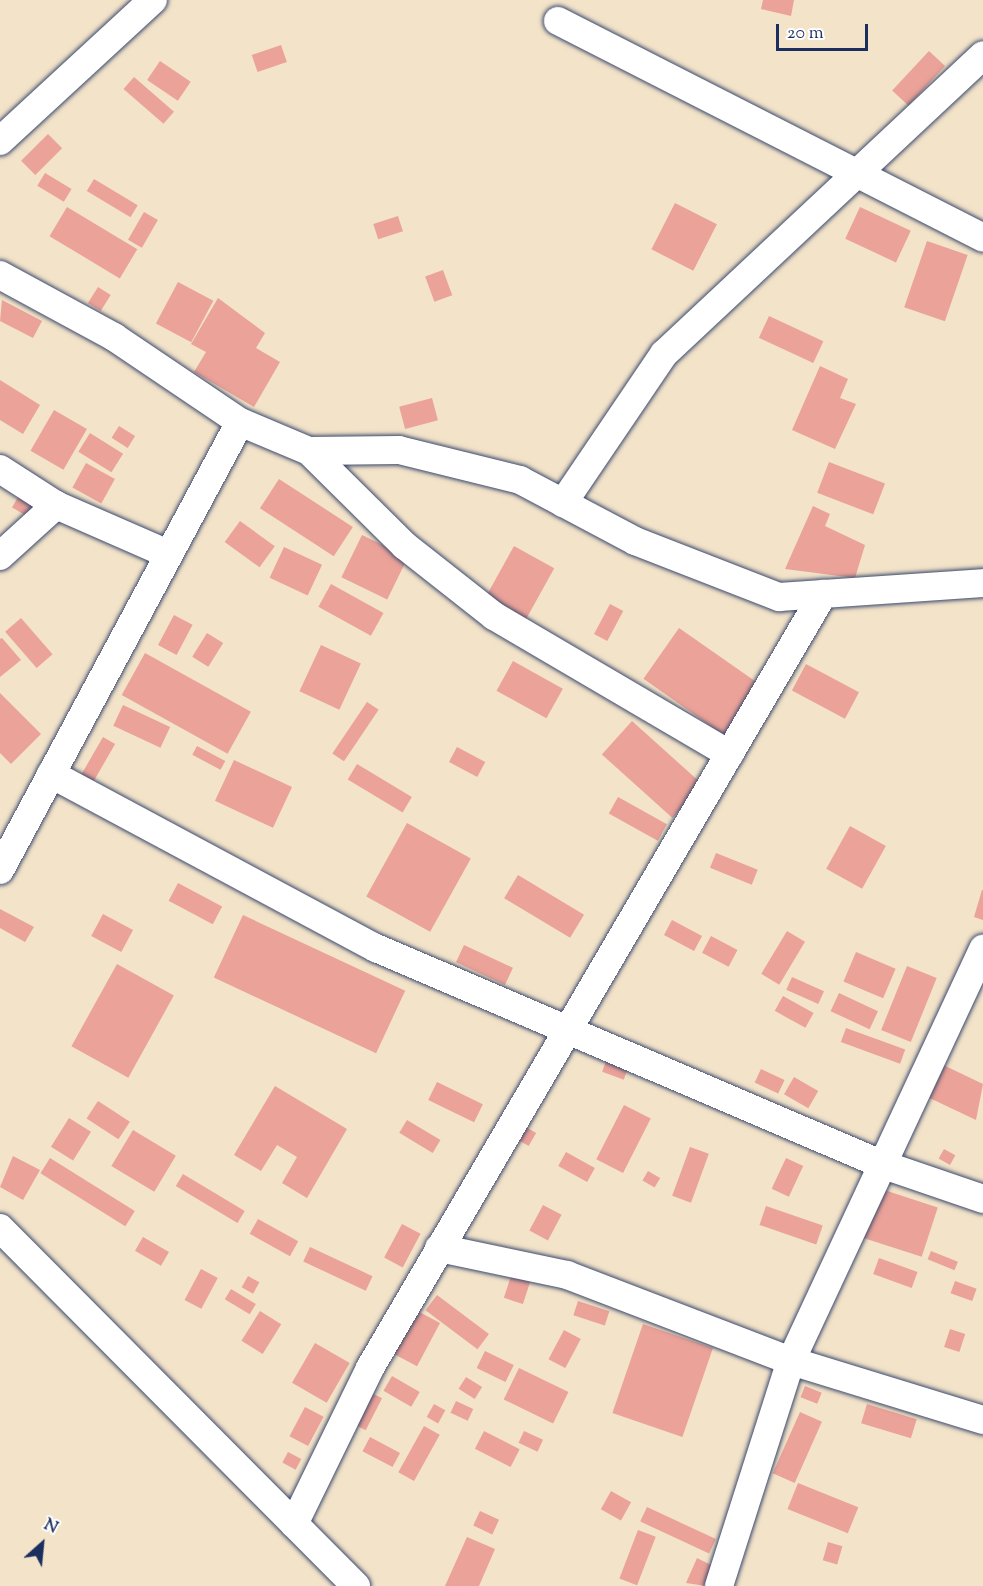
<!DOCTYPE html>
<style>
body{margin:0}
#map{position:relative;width:983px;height:1586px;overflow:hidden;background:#f3e3c9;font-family:"Sorts Mill Goudy",serif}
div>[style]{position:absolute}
.building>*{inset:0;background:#eba298;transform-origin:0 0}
.roads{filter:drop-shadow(0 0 2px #3b4a6e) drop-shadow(0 0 2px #3b4a6e)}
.minor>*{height:28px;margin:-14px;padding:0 14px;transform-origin:14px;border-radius:14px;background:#fff}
span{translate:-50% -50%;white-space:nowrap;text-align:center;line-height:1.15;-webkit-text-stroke:5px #fff;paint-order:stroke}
.north{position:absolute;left:12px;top:1514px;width:60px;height:60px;-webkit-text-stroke:4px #fff;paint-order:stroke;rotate:27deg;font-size:16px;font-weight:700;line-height:24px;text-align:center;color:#1b2f5e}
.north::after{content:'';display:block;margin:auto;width:21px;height:27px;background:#1b2f5e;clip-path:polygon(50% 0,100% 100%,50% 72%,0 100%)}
.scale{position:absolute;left:776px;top:24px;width:92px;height:27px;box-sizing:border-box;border:3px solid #1b2f5e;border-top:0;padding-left:8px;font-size:18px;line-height:21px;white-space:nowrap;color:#1b2f5e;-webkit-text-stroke:4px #fff;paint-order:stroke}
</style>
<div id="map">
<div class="building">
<div style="clip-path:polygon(763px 0,794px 0,791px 16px,761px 9px)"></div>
<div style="left:281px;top:45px;width:18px;height:31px;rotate:71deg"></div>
<div style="left:929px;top:51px;width:22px;height:54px;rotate:43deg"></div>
<div style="left:160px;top:61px;width:37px;height:23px;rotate:34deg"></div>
<div style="left:134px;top:77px;width:53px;height:16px;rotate:41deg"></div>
<div style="left:48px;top:134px;width:20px;height:38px;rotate:45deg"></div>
<div style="left:45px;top:173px;width:31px;height:15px;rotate:31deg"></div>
<div style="left:94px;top:179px;width:51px;height:14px;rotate:31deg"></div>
<div style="left:675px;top:203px;width:47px;height:52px;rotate:27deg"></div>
<div style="left:67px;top:207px;width:82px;height:34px;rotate:31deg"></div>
<div style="left:860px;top:207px;width:56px;height:35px;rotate:25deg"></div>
<div style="left:144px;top:212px;width:16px;height:32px;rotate:30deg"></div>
<div style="left:398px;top:216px;width:16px;height:26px;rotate:72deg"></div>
<div style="left:927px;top:241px;width:43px;height:70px;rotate:19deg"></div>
<div style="left:443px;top:270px;width:27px;height:19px;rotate:70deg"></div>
<div style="left:178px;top:282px;width:40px;height:47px;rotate:28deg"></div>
<div style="left:98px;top:287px;width:15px;height:19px;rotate:32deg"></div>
<div style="clip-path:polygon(218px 298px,265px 333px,256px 348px,280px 362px,254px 407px,194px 372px,206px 352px,191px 344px)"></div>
<div style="clip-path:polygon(2px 300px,42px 321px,33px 338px,0 321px)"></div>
<div style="left:769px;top:316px;width:60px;height:24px;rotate:25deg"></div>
<div style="clip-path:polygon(820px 366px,848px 379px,840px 398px,856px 404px,835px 449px,792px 430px)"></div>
<div style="clip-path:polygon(0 380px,40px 405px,23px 434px,0 420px)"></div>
<div style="left:432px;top:398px;width:23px;height:34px;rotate:75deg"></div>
<div style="left:54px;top:410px;width:38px;height:47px;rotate:30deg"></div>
<div style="left:119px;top:426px;width:19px;height:14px;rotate:32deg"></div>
<div style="left:90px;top:433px;width:39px;height:22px;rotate:32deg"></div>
<div style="left:829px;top:462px;width:60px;height:33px;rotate:21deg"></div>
<div style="left:86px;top:463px;width:33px;height:28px;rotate:29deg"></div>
<div style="left:279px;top:479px;width:88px;height:35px;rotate:33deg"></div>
<div style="left:18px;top:497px;width:20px;height:12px;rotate:30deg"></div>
<div style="clip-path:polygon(813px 506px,830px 514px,825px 526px,865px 545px,855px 578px,785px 569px)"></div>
<div style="left:240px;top:521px;width:43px;height:26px;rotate:36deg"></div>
<div style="left:362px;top:535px;width:51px;height:47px;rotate:26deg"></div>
<div style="left:514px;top:546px;width:46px;height:64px;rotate:29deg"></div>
<div style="left:284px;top:547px;width:42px;height:34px;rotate:25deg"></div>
<div style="left:331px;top:584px;width:60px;height:26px;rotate:29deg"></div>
<div style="left:610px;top:604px;width:15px;height:34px;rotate:28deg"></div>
<div style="left:174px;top:615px;width:21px;height:34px;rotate:28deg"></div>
<div style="left:21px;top:618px;width:48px;height:21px;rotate:49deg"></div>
<div style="left:679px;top:628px;width:100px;height:62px;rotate:35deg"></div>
<div style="left:207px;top:633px;width:19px;height:28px;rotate:32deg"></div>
<div style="clip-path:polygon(2px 638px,21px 660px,0 677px,0 639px)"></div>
<div style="left:321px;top:645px;width:44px;height:51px;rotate:25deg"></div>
<div style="left:145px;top:653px;width:121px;height:48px;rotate:29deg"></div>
<div style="left:513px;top:661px;width:57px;height:34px;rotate:29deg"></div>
<div style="left:806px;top:664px;width:60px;height:30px;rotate:28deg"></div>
<div style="clip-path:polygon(0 693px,41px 734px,11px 764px,0 753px)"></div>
<div style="left:367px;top:702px;width:14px;height:62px;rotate:34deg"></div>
<div style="left:123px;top:705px;width:52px;height:23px;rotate:25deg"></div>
<div style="left:632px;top:721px;width:95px;height:45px;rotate:42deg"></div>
<div style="left:103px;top:737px;width:14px;height:43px;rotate:30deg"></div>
<div style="left:197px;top:746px;width:32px;height:10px;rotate:28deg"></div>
<div style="left:457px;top:747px;width:32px;height:17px;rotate:28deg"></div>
<div style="left:234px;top:760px;width:64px;height:45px;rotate:25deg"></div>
<div style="left:357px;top:764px;width:64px;height:18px;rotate:31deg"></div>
<div style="left:618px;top:797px;width:56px;height:19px;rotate:29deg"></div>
<div style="left:407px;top:823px;width:73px;height:84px;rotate:29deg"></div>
<div style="left:850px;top:826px;width:41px;height:49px;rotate:29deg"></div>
<div style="left:716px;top:853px;width:45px;height:16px;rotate:22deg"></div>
<div style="left:518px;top:875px;width:77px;height:27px;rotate:31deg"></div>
<div style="left:178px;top:883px;width:50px;height:20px;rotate:28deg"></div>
<div style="clip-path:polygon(982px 890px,983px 890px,983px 920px,974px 917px)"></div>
<div style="clip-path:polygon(0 909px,34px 927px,25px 942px,0 928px)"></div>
<div style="left:103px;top:914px;width:34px;height:25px;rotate:28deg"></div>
<div style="left:243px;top:915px;width:179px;height:69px;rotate:25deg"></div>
<div style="left:672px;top:920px;width:34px;height:17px;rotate:28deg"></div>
<div style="left:787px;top:931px;width:21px;height:50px;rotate:31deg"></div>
<div style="left:711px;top:936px;width:30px;height:19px;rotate:28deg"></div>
<div style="left:464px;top:945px;width:54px;height:19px;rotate:25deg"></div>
<div style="left:856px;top:952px;width:43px;height:32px;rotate:23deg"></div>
<div style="left:117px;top:964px;width:65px;height:94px;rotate:29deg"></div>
<div style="left:907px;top:966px;width:32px;height:69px;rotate:22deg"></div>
<div style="left:792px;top:977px;width:35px;height:14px;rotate:24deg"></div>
<div style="left:839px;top:993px;width:43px;height:20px;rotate:25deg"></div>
<div style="left:783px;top:996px;width:35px;height:17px;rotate:29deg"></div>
<div style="left:846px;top:1028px;width:63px;height:15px;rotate:20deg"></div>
<div style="left:609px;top:1053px;width:23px;height:20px;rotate:20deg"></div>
<div style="clip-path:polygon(935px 1061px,983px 1084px,976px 1120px,919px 1093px)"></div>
<div style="left:761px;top:1069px;width:26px;height:15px;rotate:25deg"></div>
<div style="left:794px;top:1077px;width:28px;height:20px;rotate:30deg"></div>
<div style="left:437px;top:1082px;width:51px;height:20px;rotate:26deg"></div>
<div style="clip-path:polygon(275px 1086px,347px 1129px,307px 1198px,282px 1183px,297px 1157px,277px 1145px,261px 1171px,234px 1155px)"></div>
<div style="left:98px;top:1101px;width:38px;height:21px;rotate:33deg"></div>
<div style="left:624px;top:1105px;width:30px;height:61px;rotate:27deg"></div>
<div style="left:69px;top:1118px;width:26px;height:34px;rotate:32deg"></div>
<div style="left:407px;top:1120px;width:39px;height:15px;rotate:31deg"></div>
<div style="left:524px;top:1126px;width:14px;height:15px;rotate:30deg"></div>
<div style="left:133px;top:1130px;width:50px;height:42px;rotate:31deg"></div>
<div style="left:690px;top:1147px;width:20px;height:52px;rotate:20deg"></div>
<div style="left:944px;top:1149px;width:13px;height:11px;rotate:29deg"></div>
<div style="left:566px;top:1152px;width:33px;height:16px;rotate:29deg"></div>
<div style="clip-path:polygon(13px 1156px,40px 1170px,23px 1200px,0 1187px)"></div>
<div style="left:50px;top:1158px;width:100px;height:18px;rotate:32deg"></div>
<div style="left:786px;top:1158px;width:19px;height:34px;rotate:25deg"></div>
<div style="left:648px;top:1171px;width:14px;height:11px;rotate:30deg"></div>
<div style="left:183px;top:1174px;width:72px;height:14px;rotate:31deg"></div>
<div style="left:875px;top:1187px;width:66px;height:52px;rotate:18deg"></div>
<div style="left:543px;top:1205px;width:21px;height:29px;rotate:28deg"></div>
<div style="left:766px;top:1206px;width:60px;height:20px;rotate:19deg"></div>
<div style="left:258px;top:1219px;width:46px;height:17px;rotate:29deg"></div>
<div style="left:402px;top:1224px;width:21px;height:38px;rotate:28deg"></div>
<div style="left:143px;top:1237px;width:30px;height:16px;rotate:30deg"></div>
<div style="left:310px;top:1247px;width:69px;height:16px;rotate:25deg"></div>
<div style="left:931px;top:1251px;width:29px;height:9px;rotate:22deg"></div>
<div style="left:879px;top:1258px;width:41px;height:17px;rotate:20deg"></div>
<div style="left:201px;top:1269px;width:19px;height:35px;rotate:28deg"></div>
<div style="left:248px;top:1276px;width:13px;height:13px;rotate:29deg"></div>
<div style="left:511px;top:1276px;width:20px;height:23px;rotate:18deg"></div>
<div style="left:955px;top:1281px;width:23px;height:13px;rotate:20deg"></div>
<div style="left:231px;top:1289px;width:29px;height:12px;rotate:31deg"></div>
<div style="left:437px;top:1295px;width:65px;height:19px;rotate:37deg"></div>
<div style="left:578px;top:1301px;width:33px;height:15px;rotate:18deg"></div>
<div style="left:410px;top:1307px;width:34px;height:49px;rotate:28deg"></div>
<div style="left:260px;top:1311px;width:25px;height:35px;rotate:32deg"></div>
<div style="left:643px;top:1324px;width:74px;height:94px;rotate:19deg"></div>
<div style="left:950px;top:1329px;width:16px;height:19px;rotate:18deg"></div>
<div style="left:564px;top:1330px;width:19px;height:33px;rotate:28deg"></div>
<div style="left:315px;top:1343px;width:40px;height:46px;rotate:30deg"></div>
<div style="left:485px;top:1351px;width:32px;height:19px;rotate:26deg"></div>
<div style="left:519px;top:1368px;width:55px;height:35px;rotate:26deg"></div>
<div style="left:392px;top:1376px;width:32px;height:17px;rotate:30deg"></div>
<div style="left:466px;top:1377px;width:19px;height:14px;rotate:32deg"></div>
<div style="left:805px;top:1386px;width:18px;height:12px;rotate:22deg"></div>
<div style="left:366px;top:1390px;width:18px;height:36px;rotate:27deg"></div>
<div style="left:456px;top:1401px;width:19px;height:13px;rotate:25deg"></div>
<div style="left:434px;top:1404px;width:13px;height:15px;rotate:29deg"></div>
<div style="left:867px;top:1404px;width:52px;height:20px;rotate:17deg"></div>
<div style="left:305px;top:1407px;width:21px;height:33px;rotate:28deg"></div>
<div style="left:800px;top:1412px;width:24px;height:67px;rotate:24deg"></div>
<div style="left:424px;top:1426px;width:18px;height:53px;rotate:29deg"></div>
<div style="left:484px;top:1431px;width:40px;height:20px;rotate:27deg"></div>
<div style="left:524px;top:1431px;width:21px;height:13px;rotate:25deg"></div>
<div style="left:370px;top:1437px;width:34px;height:16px;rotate:28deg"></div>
<div style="left:288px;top:1452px;width:15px;height:12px;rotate:28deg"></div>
<div style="left:798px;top:1483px;width:65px;height:28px;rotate:22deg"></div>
<div style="left:611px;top:1491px;width:23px;height:21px;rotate:29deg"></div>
<div style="left:647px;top:1507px;width:76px;height:16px;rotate:25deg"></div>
<div style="left:480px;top:1511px;width:21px;height:16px;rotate:25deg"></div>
<div style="left:638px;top:1530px;width:19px;height:52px;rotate:21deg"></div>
<div style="clip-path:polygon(467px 1537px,495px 1549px,479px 1586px,445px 1586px)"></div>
<div style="left:828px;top:1542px;width:15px;height:19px;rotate:16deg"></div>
<div style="clip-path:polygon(697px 1558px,715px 1567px,706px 1586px,686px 1583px)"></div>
</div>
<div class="roads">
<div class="minor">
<div style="left:558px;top:21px;width:477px;rotate:27deg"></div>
<div style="left:0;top:141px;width:208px;rotate:-42.7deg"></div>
<div style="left:0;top:275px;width:130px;rotate:28.5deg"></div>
<div style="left:114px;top:337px;width:152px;rotate:34deg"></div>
<div style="left:240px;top:422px;width:75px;rotate:22.8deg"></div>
<div style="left:309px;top:451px;width:90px;rotate:-0.6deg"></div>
<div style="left:399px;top:450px;width:125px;rotate:13.9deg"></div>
<div style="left:520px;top:480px;width:130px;rotate:27.9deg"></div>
<div style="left:635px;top:541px;width:155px;rotate:21.3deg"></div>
<div style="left:779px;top:597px;width:204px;rotate:-3.9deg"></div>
<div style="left:309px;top:451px;width:135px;rotate:44.7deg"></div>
<div style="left:405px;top:546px;width:113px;rotate:38.2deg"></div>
<div style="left:494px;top:616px;width:273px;rotate:30.4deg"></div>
<div style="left:0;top:469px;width:67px;rotate:32.7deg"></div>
<div style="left:56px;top:505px;width:122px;rotate:23.6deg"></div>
<div style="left:563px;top:503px;width:180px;rotate:-55.9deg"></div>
<div style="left:664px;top:354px;width:437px;rotate:-43.1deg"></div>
<div style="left:0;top:556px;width:76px;rotate:-42.3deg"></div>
<div style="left:51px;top:774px;width:369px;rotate:28.2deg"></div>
<div style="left:376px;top:948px;width:549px;rotate:23.16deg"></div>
<div style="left:881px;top:1164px;width:108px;rotate:18.9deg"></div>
<div style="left:0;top:870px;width:508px;rotate:-61.82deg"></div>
<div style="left:0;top:1228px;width:505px;rotate:45.16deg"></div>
<div style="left:439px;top:1248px;width:131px;rotate:11.9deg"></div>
<div style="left:567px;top:1275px;width:240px;rotate:21deg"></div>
<div style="left:791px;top:1361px;width:201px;rotate:17.1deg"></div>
<div style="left:294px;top:1524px;width:174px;rotate:-64deg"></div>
<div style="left:370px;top:1368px;width:897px;rotate:-59.66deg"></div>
<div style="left:719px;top:1586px;width:236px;rotate:-72.3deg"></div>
<div style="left:791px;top:1361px;width:455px;rotate:-65deg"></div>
</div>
</div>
<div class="north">N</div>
<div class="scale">20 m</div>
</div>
